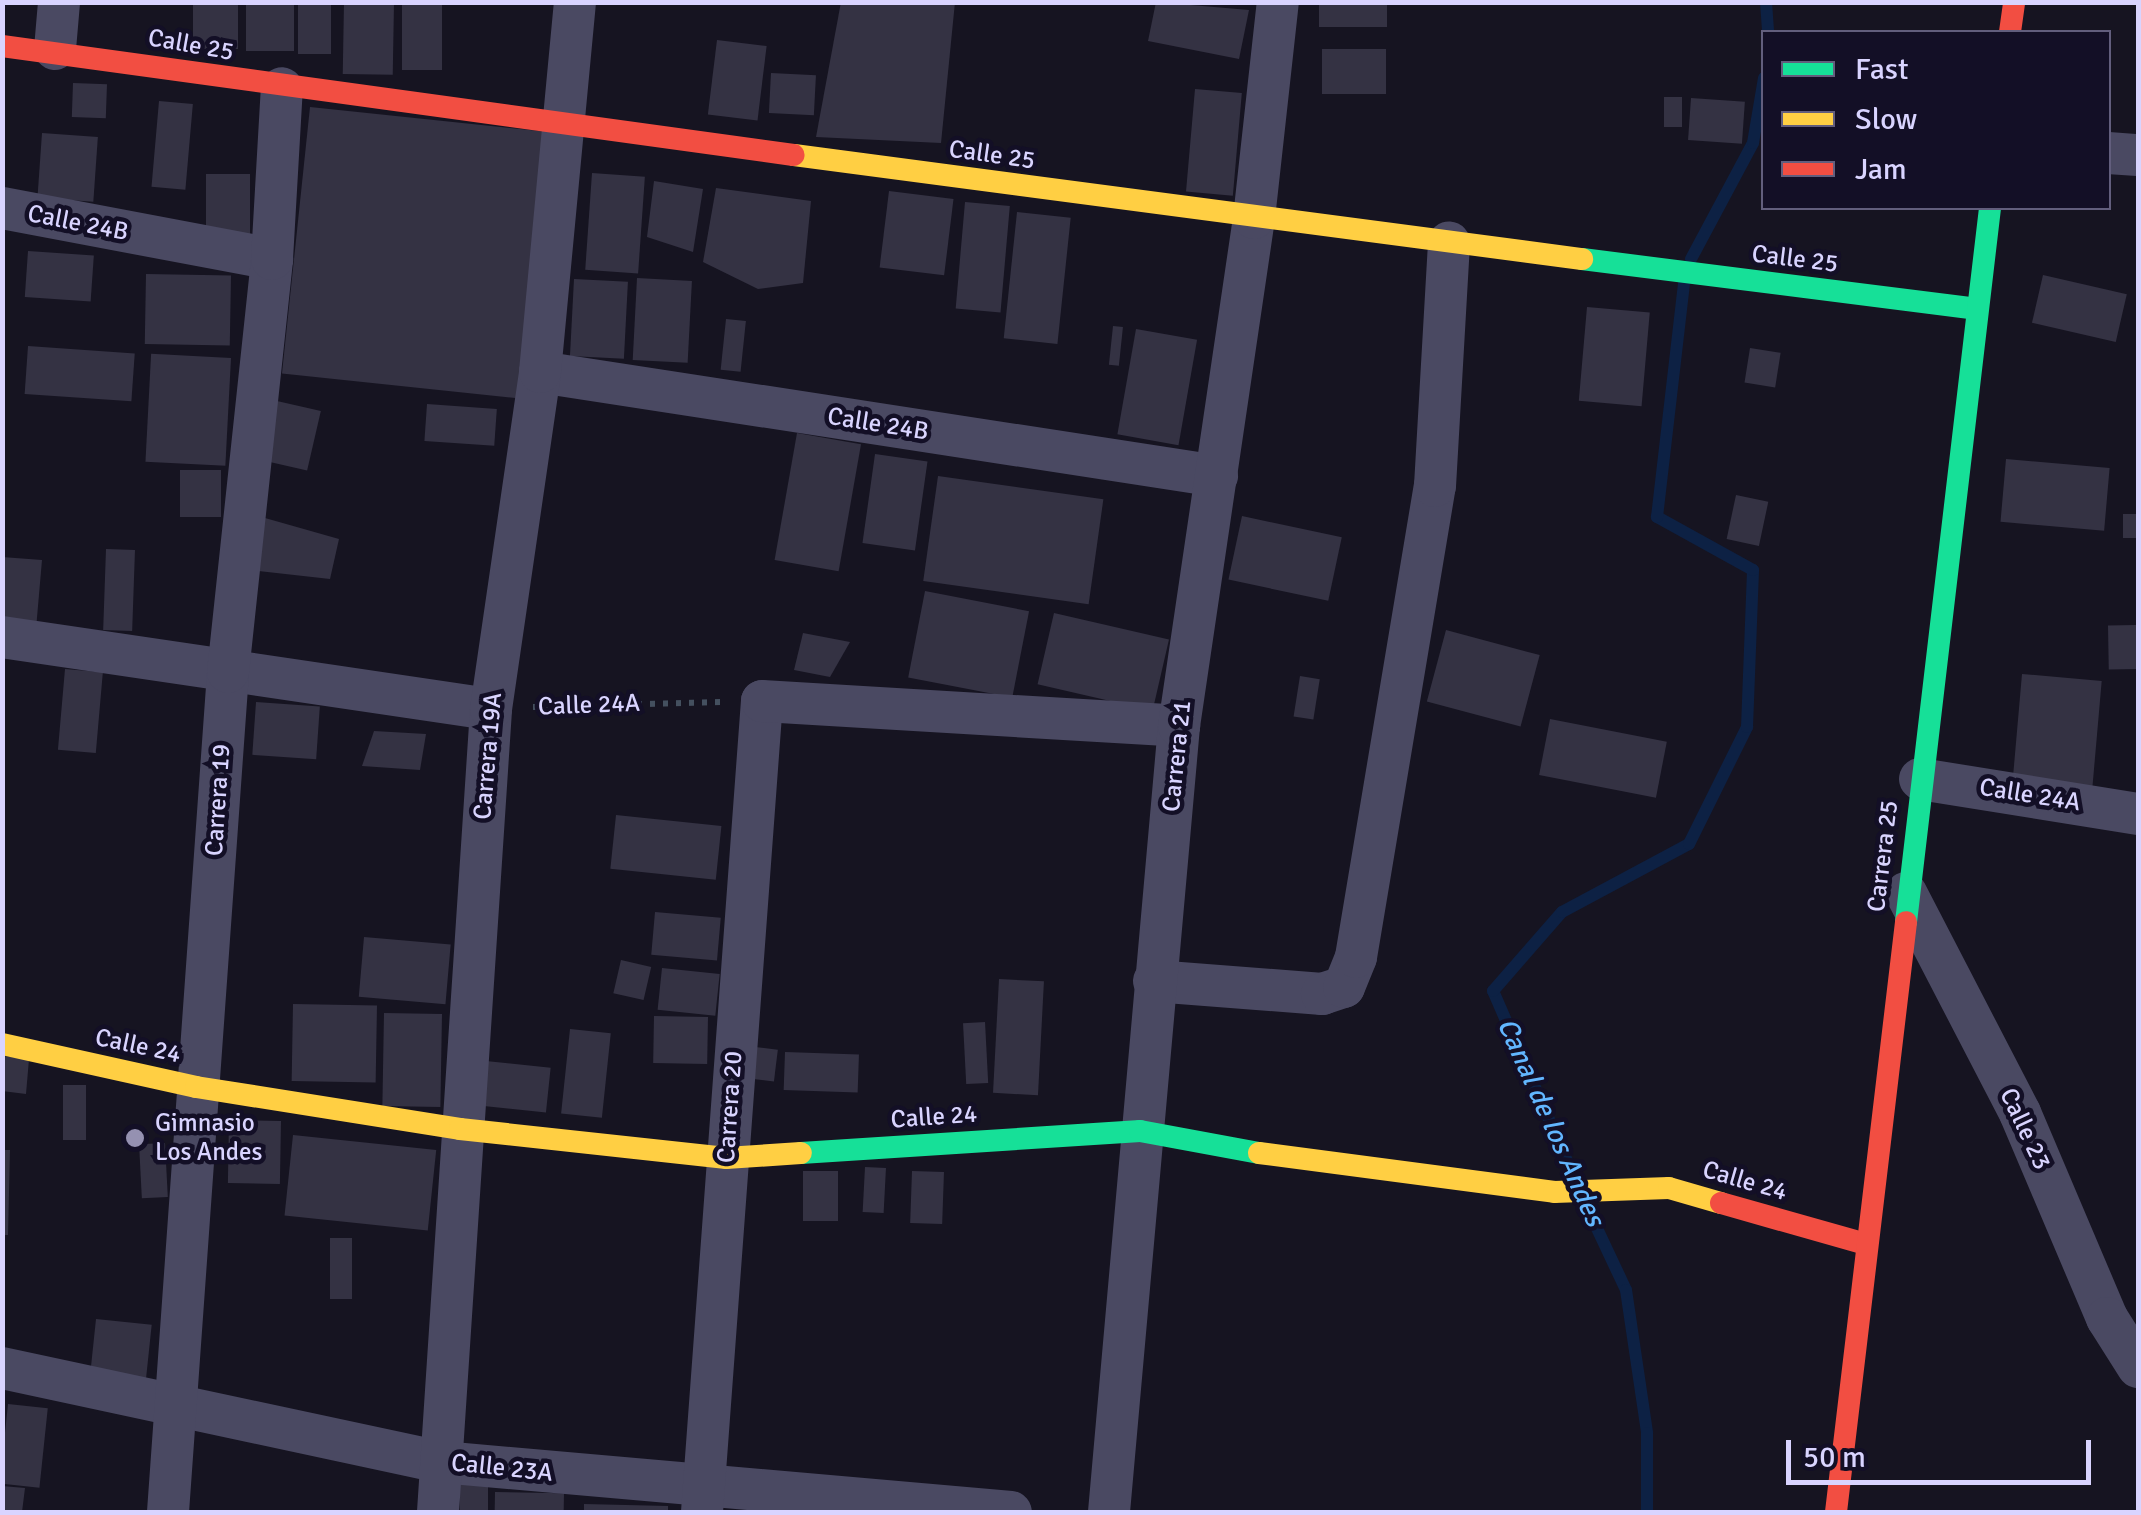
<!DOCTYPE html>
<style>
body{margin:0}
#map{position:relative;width:2141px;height:1515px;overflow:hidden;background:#161421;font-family:Signika,sans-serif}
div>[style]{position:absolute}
.stream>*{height:12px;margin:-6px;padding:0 6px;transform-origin:6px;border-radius:6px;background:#0d2144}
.building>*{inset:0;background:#343243;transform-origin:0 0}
.path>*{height:6px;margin-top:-3px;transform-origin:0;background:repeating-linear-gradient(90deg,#44505f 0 5px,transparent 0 13px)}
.street>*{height:42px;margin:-21px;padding:0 21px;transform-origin:21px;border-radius:21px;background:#4a4962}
.fast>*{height:22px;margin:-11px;padding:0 11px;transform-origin:11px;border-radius:11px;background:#16e098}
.slow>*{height:22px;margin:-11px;padding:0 11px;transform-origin:11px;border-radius:11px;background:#ffcf43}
.jam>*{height:22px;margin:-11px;padding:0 11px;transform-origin:11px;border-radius:11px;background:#f24e42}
.dots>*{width:28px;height:28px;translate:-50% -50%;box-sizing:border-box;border:5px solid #130f26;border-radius:50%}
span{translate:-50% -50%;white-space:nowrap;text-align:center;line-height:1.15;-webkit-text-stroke:9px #130f26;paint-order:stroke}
.street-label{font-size:25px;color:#d9d4ff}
.poi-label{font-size:25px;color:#d9d4ff}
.left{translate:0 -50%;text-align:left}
.water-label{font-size:28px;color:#62b6ff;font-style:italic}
.frame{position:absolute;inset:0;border:5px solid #d9d4ff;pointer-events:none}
.legend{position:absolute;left:1761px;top:30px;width:350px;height:180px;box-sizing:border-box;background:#130f26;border:2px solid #625e7d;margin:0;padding:12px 18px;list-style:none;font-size:30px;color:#d9d4ff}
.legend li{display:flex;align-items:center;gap:20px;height:50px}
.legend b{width:50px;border:2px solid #625e7d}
.scale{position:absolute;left:1786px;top:1440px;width:305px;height:45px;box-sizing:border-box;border:5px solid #d9d4ff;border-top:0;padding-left:12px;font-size:30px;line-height:35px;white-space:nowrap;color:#d9d4ff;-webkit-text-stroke:8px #130f26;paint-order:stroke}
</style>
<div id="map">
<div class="stream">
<div style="left:1766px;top:2px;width:30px;rotate:86deg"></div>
<div style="left:1691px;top:259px;width:132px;rotate:-61.9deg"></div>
<div style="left:1753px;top:143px;width:66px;rotate:-80.4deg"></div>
<div style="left:1574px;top:1177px;width:203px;rotate:-113.5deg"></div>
<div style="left:1493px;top:991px;width:105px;rotate:-48.9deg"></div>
<div style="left:1562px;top:912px;width:144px;rotate:-28.2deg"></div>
<div style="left:1689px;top:844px;width:131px;rotate:-63.6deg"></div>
<div style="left:1747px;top:727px;width:157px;rotate:-87.8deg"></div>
<div style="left:1753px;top:570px;width:110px;rotate:-151.1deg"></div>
<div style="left:1657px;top:517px;width:237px;rotate:-83.4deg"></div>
<div style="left:1586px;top:1205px;width:94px;rotate:64.8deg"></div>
<div style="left:1626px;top:1290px;width:145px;rotate:81.6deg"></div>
<div style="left:1647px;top:1433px;width:79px;rotate:90deg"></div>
</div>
<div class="building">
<div style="left:193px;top:2px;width:45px;height:47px"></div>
<div style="left:246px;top:2px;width:48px;height:49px"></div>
<div style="left:298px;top:2px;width:33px;height:52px"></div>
<div style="left:344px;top:2px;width:50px;height:72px;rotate:1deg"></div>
<div style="left:402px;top:2px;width:40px;height:68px"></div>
<div style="clip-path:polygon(841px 2px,955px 2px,941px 143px,816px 137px)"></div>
<div style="clip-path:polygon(1156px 2px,1249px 10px,1239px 59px,1148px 41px)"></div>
<div style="left:1319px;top:2px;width:68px;height:25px"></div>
<div style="left:717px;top:40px;width:50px;height:75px;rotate:7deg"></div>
<div style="left:1322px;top:49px;width:64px;height:45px"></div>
<div style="left:771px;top:73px;width:45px;height:40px;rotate:3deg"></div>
<div style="left:73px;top:83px;width:34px;height:34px;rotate:2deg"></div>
<div style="left:1195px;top:89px;width:47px;height:103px;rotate:5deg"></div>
<div style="left:1664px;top:97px;width:18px;height:30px"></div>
<div style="left:1691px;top:98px;width:54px;height:42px;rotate:4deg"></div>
<div style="left:159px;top:101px;width:34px;height:86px;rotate:5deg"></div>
<div style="left:310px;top:107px;width:242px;height:268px;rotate:6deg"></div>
<div style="left:42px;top:133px;width:56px;height:65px;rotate:4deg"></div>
<div style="left:592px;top:173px;width:53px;height:97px;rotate:4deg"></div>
<div style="left:206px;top:174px;width:44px;height:65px"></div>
<div style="clip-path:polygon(654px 181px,703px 189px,693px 252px,647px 237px)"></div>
<div style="clip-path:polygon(716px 188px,811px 201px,803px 283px,758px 289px,703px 262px)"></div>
<div style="left:889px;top:191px;width:65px;height:77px;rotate:7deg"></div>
<div style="left:965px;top:202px;width:45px;height:107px;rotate:5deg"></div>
<div style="left:1017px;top:212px;width:54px;height:127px;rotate:6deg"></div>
<div style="left:28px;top:251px;width:66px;height:46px;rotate:4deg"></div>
<div style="left:146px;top:274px;width:85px;height:70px;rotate:1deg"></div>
<div style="left:2043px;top:275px;width:86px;height:49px;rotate:13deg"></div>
<div style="left:637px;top:278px;width:55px;height:82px;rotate:3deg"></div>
<div style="left:574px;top:279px;width:54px;height:77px;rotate:3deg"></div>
<div style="left:1587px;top:307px;width:63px;height:94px;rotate:5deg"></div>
<div style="left:726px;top:319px;width:20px;height:51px;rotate:6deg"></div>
<div style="left:1113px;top:326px;width:10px;height:39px;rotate:6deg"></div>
<div style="left:1136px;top:329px;width:62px;height:107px;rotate:10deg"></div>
<div style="left:28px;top:346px;width:107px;height:48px;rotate:4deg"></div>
<div style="left:1750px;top:348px;width:31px;height:35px;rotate:9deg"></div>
<div style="left:231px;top:358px;width:108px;height:80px;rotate:93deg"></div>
<div style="left:277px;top:401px;width:45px;height:61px;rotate:13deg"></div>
<div style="left:427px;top:404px;width:70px;height:37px;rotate:4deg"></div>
<div style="left:797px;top:433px;width:65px;height:129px;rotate:10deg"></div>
<div style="left:875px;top:454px;width:53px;height:90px;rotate:8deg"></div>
<div style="left:2006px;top:459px;width:104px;height:63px;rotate:5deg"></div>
<div style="left:180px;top:470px;width:41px;height:47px"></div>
<div style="left:938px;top:476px;width:167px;height:106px;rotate:8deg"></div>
<div style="left:1736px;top:495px;width:33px;height:45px;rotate:12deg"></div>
<div style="left:2123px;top:514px;width:15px;height:24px"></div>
<div style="left:1242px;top:516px;width:102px;height:65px;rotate:12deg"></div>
<div style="clip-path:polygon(265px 518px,339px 539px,330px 579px,250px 570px)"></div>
<div style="left:106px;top:549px;width:29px;height:81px;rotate:2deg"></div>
<div style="clip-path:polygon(2px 557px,42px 560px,36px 629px,2px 627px)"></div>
<div style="left:925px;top:591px;width:106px;height:88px;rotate:11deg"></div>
<div style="left:1054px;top:613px;width:118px;height:73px;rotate:13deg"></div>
<div style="left:2136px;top:625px;width:44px;height:28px;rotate:89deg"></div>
<div style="left:1446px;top:630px;width:97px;height:74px;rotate:15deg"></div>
<div style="clip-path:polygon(803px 633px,850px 642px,830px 677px,794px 670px)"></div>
<div style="left:65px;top:669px;width:38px;height:81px;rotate:5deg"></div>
<div style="left:2022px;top:674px;width:80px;height:125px;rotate:5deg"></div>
<div style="left:1300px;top:676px;width:20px;height:41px;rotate:9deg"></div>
<div style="left:256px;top:702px;width:64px;height:53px;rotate:4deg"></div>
<div style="left:1550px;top:719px;width:119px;height:57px;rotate:11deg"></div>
<div style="clip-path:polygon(374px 731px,426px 734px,420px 770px,362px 766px)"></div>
<div style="left:616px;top:815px;width:106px;height:54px;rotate:6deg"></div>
<div style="left:655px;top:912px;width:66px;height:43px;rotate:5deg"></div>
<div style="left:364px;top:937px;width:87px;height:60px;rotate:5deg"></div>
<div style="left:621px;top:960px;width:31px;height:34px;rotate:13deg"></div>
<div style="left:662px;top:968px;width:58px;height:42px;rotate:6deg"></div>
<div style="left:999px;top:979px;width:45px;height:114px;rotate:3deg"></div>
<div style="left:293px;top:1004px;width:84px;height:77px;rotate:1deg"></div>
<div style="left:384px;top:1013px;width:58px;height:93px;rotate:1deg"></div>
<div style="left:654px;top:1016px;width:54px;height:47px;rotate:1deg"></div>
<div style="left:985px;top:1022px;width:61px;height:22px;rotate:87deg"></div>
<div style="left:570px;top:1029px;width:41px;height:85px;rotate:6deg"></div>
<div style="left:755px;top:1047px;width:23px;height:32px;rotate:7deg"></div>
<div style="left:785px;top:1052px;width:74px;height:38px;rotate:2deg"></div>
<div style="clip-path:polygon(2px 1056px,29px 1059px,26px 1094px,2px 1091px)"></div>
<div style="left:486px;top:1061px;width:65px;height:45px;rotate:6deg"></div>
<div style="left:63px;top:1085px;width:23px;height:55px"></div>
<div style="left:229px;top:1120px;width:52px;height:63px;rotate:1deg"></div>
<div style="left:293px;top:1135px;width:144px;height:81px;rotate:6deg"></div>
<div style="left:165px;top:1143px;width:54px;height:26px;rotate:87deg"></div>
<div style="clip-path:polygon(2px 1150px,10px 1150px,8px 1235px,2px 1235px)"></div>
<div style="left:865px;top:1167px;width:21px;height:45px;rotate:3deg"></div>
<div style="left:803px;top:1171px;width:35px;height:50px"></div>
<div style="left:912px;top:1171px;width:32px;height:52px;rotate:2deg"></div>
<div style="left:330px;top:1238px;width:22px;height:61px"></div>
<div style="left:96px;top:1319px;width:56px;height:54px;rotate:6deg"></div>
<div style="left:8px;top:1404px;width:40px;height:80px;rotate:6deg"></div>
<div style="left:460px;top:1481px;width:28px;height:31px"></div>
<div style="clip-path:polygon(2px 1486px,25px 1488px,22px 1512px,2px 1512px)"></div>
<div style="left:495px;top:1492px;width:69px;height:20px;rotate:1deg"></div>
<div style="clip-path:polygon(584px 1504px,668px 1506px,668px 1512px,584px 1512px)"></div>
</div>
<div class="path">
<div style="left:533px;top:707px;width:188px;rotate:-1.5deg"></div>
</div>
<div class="street">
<div style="left:55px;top:49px;width:47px;rotate:-85.1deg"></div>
<div style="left:2108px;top:153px;width:30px;rotate:4deg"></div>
<div style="left:2px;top:208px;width:275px;rotate:10.7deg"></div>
<div style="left:540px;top:372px;width:685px;rotate:8.73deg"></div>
<div style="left:2px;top:637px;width:494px;rotate:8.4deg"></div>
<div style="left:1920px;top:779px;width:221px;rotate:9.1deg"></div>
<div style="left:1906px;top:893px;width:248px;rotate:62.6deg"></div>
<div style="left:2020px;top:1113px;width:223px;rotate:67deg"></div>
<div style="left:2107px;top:1318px;width:58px;rotate:57.7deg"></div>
<div style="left:1154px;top:981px;width:169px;rotate:4.4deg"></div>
<div style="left:1322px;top:994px;width:23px;rotate:-18deg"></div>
<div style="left:1344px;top:987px;width:32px;rotate:-68deg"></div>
<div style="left:1356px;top:957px;width:478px;rotate:-80.5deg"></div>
<div style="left:1435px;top:486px;width:244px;rotate:-86.7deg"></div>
<div style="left:2px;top:1368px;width:449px;rotate:12.1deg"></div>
<div style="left:441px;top:1462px;width:572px;rotate:5.01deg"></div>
<div style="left:168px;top:1512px;width:842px;rotate:-85.91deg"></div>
<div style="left:228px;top:672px;width:415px;rotate:-83.9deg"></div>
<div style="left:272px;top:259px;width:171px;rotate:-86.7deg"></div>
<div style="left:438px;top:1512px;width:805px;rotate:-86.22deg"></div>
<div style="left:491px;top:709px;width:341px;rotate:-81.7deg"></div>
<div style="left:540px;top:372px;width:372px;rotate:-84.6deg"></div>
<div style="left:702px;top:1512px;width:813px;rotate:-85.77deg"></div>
<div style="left:762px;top:701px;width:418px;rotate:3.4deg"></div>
<div style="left:1109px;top:1512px;width:789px;rotate:-84.91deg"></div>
<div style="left:1179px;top:726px;width:514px;rotate:-81.6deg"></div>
<div style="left:1254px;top:218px;width:217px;rotate:-83.7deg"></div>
</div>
<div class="fast">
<div style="left:1582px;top:259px;width:397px;rotate:7.2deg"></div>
<div style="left:1906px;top:922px;width:719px;rotate:-83.29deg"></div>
<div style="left:801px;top:1153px;width:340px;rotate:-3.7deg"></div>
<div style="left:1140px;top:1131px;width:121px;rotate:10.5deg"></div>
</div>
<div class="slow">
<div style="left:794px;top:155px;width:795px;rotate:7.52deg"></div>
<div style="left:2px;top:1044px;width:199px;rotate:12.5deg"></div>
<div style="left:196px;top:1087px;width:267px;rotate:9deg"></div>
<div style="left:460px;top:1129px;width:268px;rotate:6.2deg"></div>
<div style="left:726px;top:1158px;width:75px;rotate:-3.8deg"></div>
<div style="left:1259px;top:1153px;width:298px;rotate:7.5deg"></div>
<div style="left:1554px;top:1192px;width:115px;rotate:-2deg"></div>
<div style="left:1669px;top:1188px;width:54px;rotate:16.1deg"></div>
</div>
<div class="jam">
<div style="left:2010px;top:32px;width:30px;rotate:-82deg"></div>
<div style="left:2px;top:46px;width:799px;rotate:7.84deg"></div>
<div style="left:1721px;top:1203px;width:151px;rotate:15.8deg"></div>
<div style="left:1836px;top:1512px;width:594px;rotate:-83.23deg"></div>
</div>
<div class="dots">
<div style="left:135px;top:1138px;background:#9591b1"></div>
</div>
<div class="street-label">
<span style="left:191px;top:45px;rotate:10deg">Calle 25</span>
<span style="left:992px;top:155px;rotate:8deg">Calle 25</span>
<span style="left:78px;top:223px;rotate:11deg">Calle 24B</span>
<span style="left:1795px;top:259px;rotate:7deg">Calle 25</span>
<span style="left:878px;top:424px;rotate:9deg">Calle 24B</span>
<span style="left:589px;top:705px;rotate:-2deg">Calle 24A</span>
<span style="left:488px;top:756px;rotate:-85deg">Carrera 19A</span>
<span style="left:1177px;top:756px;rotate:-84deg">Carrera 21</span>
<span style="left:2030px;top:795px;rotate:9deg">Calle 24A</span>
<span style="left:218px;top:800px;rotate:-86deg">Carrera 19</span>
<span style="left:1883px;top:856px;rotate:-83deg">Carrera 25</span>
<span style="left:138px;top:1046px;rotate:12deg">Calle 24</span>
<span style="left:730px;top:1107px;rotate:-86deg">Carrera 20</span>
<span style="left:934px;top:1117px;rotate:-4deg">Calle 24</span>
<span style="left:2025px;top:1129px;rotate:65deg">Calle 23</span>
<span style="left:1745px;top:1181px;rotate:16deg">Calle 24</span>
<span style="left:502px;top:1468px;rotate:6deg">Calle 23A</span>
</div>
<div class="poi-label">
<span class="left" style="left:155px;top:1138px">Gimnasio<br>Los Andes</span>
</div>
<div class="water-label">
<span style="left:1551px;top:1122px;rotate:66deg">Canal de los Andes</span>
</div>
<div class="frame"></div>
<ul class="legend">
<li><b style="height:12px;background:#16e098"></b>Fast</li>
<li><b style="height:12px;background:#ffcf43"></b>Slow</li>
<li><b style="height:12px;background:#f24e42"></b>Jam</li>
</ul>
<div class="scale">50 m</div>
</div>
